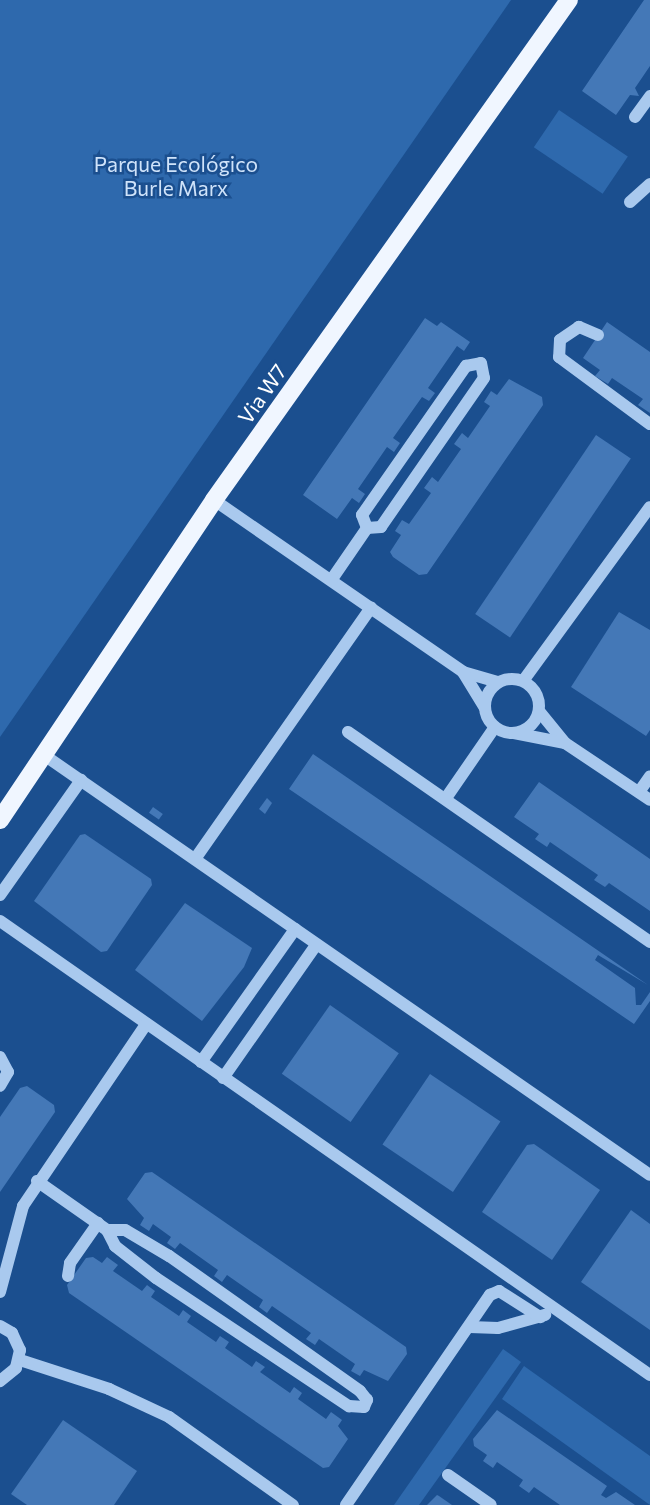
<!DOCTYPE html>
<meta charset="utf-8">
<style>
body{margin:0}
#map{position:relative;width:650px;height:1505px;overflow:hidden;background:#1b4f8f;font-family:Commissioner,sans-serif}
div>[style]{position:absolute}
.green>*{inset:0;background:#2e69ad;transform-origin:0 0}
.building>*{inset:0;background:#4478b7;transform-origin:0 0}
.minor>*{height:12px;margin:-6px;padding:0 6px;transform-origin:6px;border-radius:6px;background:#a9c9ee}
.minor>.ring{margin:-6px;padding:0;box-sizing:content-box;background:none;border:12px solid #a9c9ee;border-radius:50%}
.major>*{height:18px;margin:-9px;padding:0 9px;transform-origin:9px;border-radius:9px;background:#f0f6ff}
span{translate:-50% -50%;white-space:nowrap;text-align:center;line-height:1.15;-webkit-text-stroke:5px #1b4f8f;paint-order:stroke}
.park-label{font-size:21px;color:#cfe3fa}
.street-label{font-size:21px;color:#fff}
</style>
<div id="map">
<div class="green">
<div style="clip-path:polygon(0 0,511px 0,0 737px)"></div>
<div style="left:559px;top:110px;width:83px;height:45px;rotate:34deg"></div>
<div style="clip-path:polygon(503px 1349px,521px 1362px,419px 1505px,394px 1505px)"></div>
<div style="clip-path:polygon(524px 1366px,650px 1456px,650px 1505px,502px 1399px)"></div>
</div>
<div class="building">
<div style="clip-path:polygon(644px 0,650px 0,650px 66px,635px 88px,639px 96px,630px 95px,616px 115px,582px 91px)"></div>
<div style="clip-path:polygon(425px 318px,437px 326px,441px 322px,470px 342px,464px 351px,457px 346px,428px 388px,435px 393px,429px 401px,422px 397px,393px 438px,400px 443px,394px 452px,387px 447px,358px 489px,365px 494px,359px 503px,352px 498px,337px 519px,303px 495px)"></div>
<div style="clip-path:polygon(607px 322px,650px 352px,650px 413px,638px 405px,643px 399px,612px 378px,608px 384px,595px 376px,600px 370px,583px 358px)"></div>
<div style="clip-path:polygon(509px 379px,542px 397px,543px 405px,427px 574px,419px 575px,393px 557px,390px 552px,401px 535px,395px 531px,402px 520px,409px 524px,431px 493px,424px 488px,432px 477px,438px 482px,461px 449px,454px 444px,462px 433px,468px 438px,490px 406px,484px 402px,491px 391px,497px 395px)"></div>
<div style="left:596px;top:435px;width:42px;height:216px;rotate:34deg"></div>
<div style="clip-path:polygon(619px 612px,650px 630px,650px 730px,646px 736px,571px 687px)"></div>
<div style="clip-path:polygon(313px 754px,648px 985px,598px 955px,595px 960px,635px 988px,636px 1005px,641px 1005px,650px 992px,650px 1001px,634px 1024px,289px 789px)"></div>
<div style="clip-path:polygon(539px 782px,650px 859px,650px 911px,609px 883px,605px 887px,594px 880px,598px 875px,550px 842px,547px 847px,535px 839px,539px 834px,514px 817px)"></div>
<div style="clip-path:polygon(267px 798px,272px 803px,265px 814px,259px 809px)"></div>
<div style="left:153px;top:807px;width:12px;height:7px;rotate:35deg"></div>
<div style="clip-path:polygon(85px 834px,151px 879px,152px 885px,107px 951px,101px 952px,34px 901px,80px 835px)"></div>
<div style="clip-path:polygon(185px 903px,252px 948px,244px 967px,202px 1021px,135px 970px)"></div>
<div style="left:330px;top:1005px;width:84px;height:84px;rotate:35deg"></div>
<div style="left:430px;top:1074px;width:85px;height:85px;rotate:34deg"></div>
<div style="clip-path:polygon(27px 1086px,54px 1105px,55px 1112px,0 1192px,0 1117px,20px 1088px)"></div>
<div style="clip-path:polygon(534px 1144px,600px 1190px,552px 1260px,482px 1212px,527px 1145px)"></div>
<div style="clip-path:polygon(152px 1172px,406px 1347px,407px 1354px,388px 1381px,364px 1370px,360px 1376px,351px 1371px,355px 1364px,319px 1339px,315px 1345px,306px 1339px,311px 1333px,272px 1306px,267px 1313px,259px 1307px,263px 1300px,227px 1275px,222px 1282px,214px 1276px,218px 1270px,180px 1243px,175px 1249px,167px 1243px,171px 1237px,153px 1224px,149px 1231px,140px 1225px,144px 1218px,127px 1199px,145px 1173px)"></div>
<div style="clip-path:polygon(631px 1210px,650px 1224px,650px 1330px,581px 1282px)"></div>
<div style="clip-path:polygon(93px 1257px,102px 1263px,107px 1257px,118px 1265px,113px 1271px,142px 1291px,147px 1285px,155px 1291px,151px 1297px,179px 1316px,183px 1310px,191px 1316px,187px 1322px,216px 1342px,220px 1336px,229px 1342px,225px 1348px,252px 1367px,256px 1361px,265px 1367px,260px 1372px,290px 1393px,294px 1387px,302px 1393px,298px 1399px,326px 1419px,331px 1412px,342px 1420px,338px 1426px,348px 1439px,329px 1467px,323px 1468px,69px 1293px,67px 1285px,86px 1258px)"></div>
<div style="clip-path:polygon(497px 1410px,607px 1486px,601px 1495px,606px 1498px,616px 1492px,635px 1505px,560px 1505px,534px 1487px,529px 1493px,519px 1486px,523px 1480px,497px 1462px,493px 1468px,483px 1461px,487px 1455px,474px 1446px,473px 1439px)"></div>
<div style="clip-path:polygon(63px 1420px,137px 1471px,114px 1505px,27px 1505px,11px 1494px)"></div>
<div style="clip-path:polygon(437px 1495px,439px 1496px,452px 1505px,427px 1505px)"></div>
</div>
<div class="minor">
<div style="left:635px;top:117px;width:26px;rotate:-54deg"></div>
<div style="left:630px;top:202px;width:27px;rotate:-42deg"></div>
<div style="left:598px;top:335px;width:21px;rotate:-157deg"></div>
<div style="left:579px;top:327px;width:23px;rotate:146deg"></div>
<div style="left:560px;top:340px;width:17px;rotate:93deg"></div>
<div style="left:559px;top:357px;width:113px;rotate:36.4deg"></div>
<div style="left:481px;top:363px;width:15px;rotate:79deg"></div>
<div style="left:484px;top:378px;width:181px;rotate:124.7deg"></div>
<div style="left:381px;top:527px;width:14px;rotate:176deg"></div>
<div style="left:367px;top:528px;width:14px;rotate:-111deg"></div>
<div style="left:362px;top:515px;width:182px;rotate:-55.1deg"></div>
<div style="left:466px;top:366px;width:15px;rotate:-11deg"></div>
<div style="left:214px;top:500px;width:303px;rotate:34.6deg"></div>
<div style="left:463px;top:672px;width:36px;rotate:16deg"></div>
<div style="left:332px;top:579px;width:62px;rotate:-55.5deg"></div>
<div style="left:463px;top:672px;width:42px;rotate:58.6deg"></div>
<div class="ring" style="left:485px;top:679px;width:42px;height:42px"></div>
<div style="left:523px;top:681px;width:215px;rotate:-53.9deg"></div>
<div style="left:539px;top:711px;width:41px;rotate:50.9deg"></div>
<div style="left:565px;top:743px;width:102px;rotate:33.8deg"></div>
<div style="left:348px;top:732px;width:368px;rotate:34.8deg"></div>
<div style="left:514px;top:733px;width:52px;rotate:11.1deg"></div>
<div style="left:44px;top:755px;width:737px;rotate:34.72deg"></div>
<div style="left:639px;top:792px;width:19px;rotate:-55deg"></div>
<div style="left:446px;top:798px;width:86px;rotate:-55.4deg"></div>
<div style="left:195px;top:859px;width:307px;rotate:-55deg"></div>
<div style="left:0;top:895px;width:141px;rotate:-54.8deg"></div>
<div style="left:0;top:921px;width:793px;rotate:34.93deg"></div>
<div style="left:0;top:1057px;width:17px;rotate:62deg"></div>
<div style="left:8px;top:1072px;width:16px;rotate:120deg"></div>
<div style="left:201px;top:1062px;width:163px;rotate:-54.7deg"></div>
<div style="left:223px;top:1078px;width:162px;rotate:-55deg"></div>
<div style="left:37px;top:1181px;width:85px;rotate:35deg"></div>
<div style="left:107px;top:1230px;width:18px;rotate:63deg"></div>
<div style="left:115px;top:1246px;width:52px;rotate:38deg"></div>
<div style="left:156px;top:1278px;width:232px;rotate:33.6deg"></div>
<div style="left:349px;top:1406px;width:15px;rotate:4deg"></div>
<div style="left:364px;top:1407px;width:8px;rotate:-67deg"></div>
<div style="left:367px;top:1400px;width:11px;rotate:-128deg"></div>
<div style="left:360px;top:1391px;width:234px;rotate:-144.7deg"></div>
<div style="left:169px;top:1256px;width:51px;rotate:-149.4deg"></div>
<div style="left:125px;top:1230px;width:18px;rotate:180deg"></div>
<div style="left:68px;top:1276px;width:13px;rotate:-81deg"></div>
<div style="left:70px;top:1263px;width:49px;rotate:-55deg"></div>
<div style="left:0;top:1292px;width:89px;rotate:-75deg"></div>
<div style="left:23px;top:1206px;width:220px;rotate:-55.9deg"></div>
<div style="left:0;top:1326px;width:14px;rotate:30deg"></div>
<div style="left:12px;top:1333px;width:19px;rotate:65deg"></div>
<div style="left:20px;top:1350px;width:18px;rotate:103deg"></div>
<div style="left:16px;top:1368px;width:21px;rotate:141deg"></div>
<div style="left:470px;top:1327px;width:28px;rotate:2deg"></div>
<div style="left:498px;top:1328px;width:49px;rotate:-15.5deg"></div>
<div style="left:20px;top:1360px;width:94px;rotate:18deg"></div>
<div style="left:109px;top:1389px;width:66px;rotate:25deg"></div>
<div style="left:169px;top:1417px;width:152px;rotate:35.4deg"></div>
<div style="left:448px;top:1475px;width:52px;rotate:34.9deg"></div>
<div style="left:346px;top:1505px;width:255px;rotate:-55.6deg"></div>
<div style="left:490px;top:1295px;width:10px;rotate:-24deg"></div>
<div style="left:499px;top:1291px;width:49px;rotate:32.4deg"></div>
</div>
<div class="major">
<div style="left:0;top:820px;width:385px;rotate:-56.2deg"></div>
<div style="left:214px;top:500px;width:613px;rotate:-54.63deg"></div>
</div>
<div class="park-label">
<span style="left:176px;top:176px">Parque Ecológico<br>Burle Marx</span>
</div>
<div class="street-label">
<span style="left:262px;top:394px;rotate:-55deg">Via W7</span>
</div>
</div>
